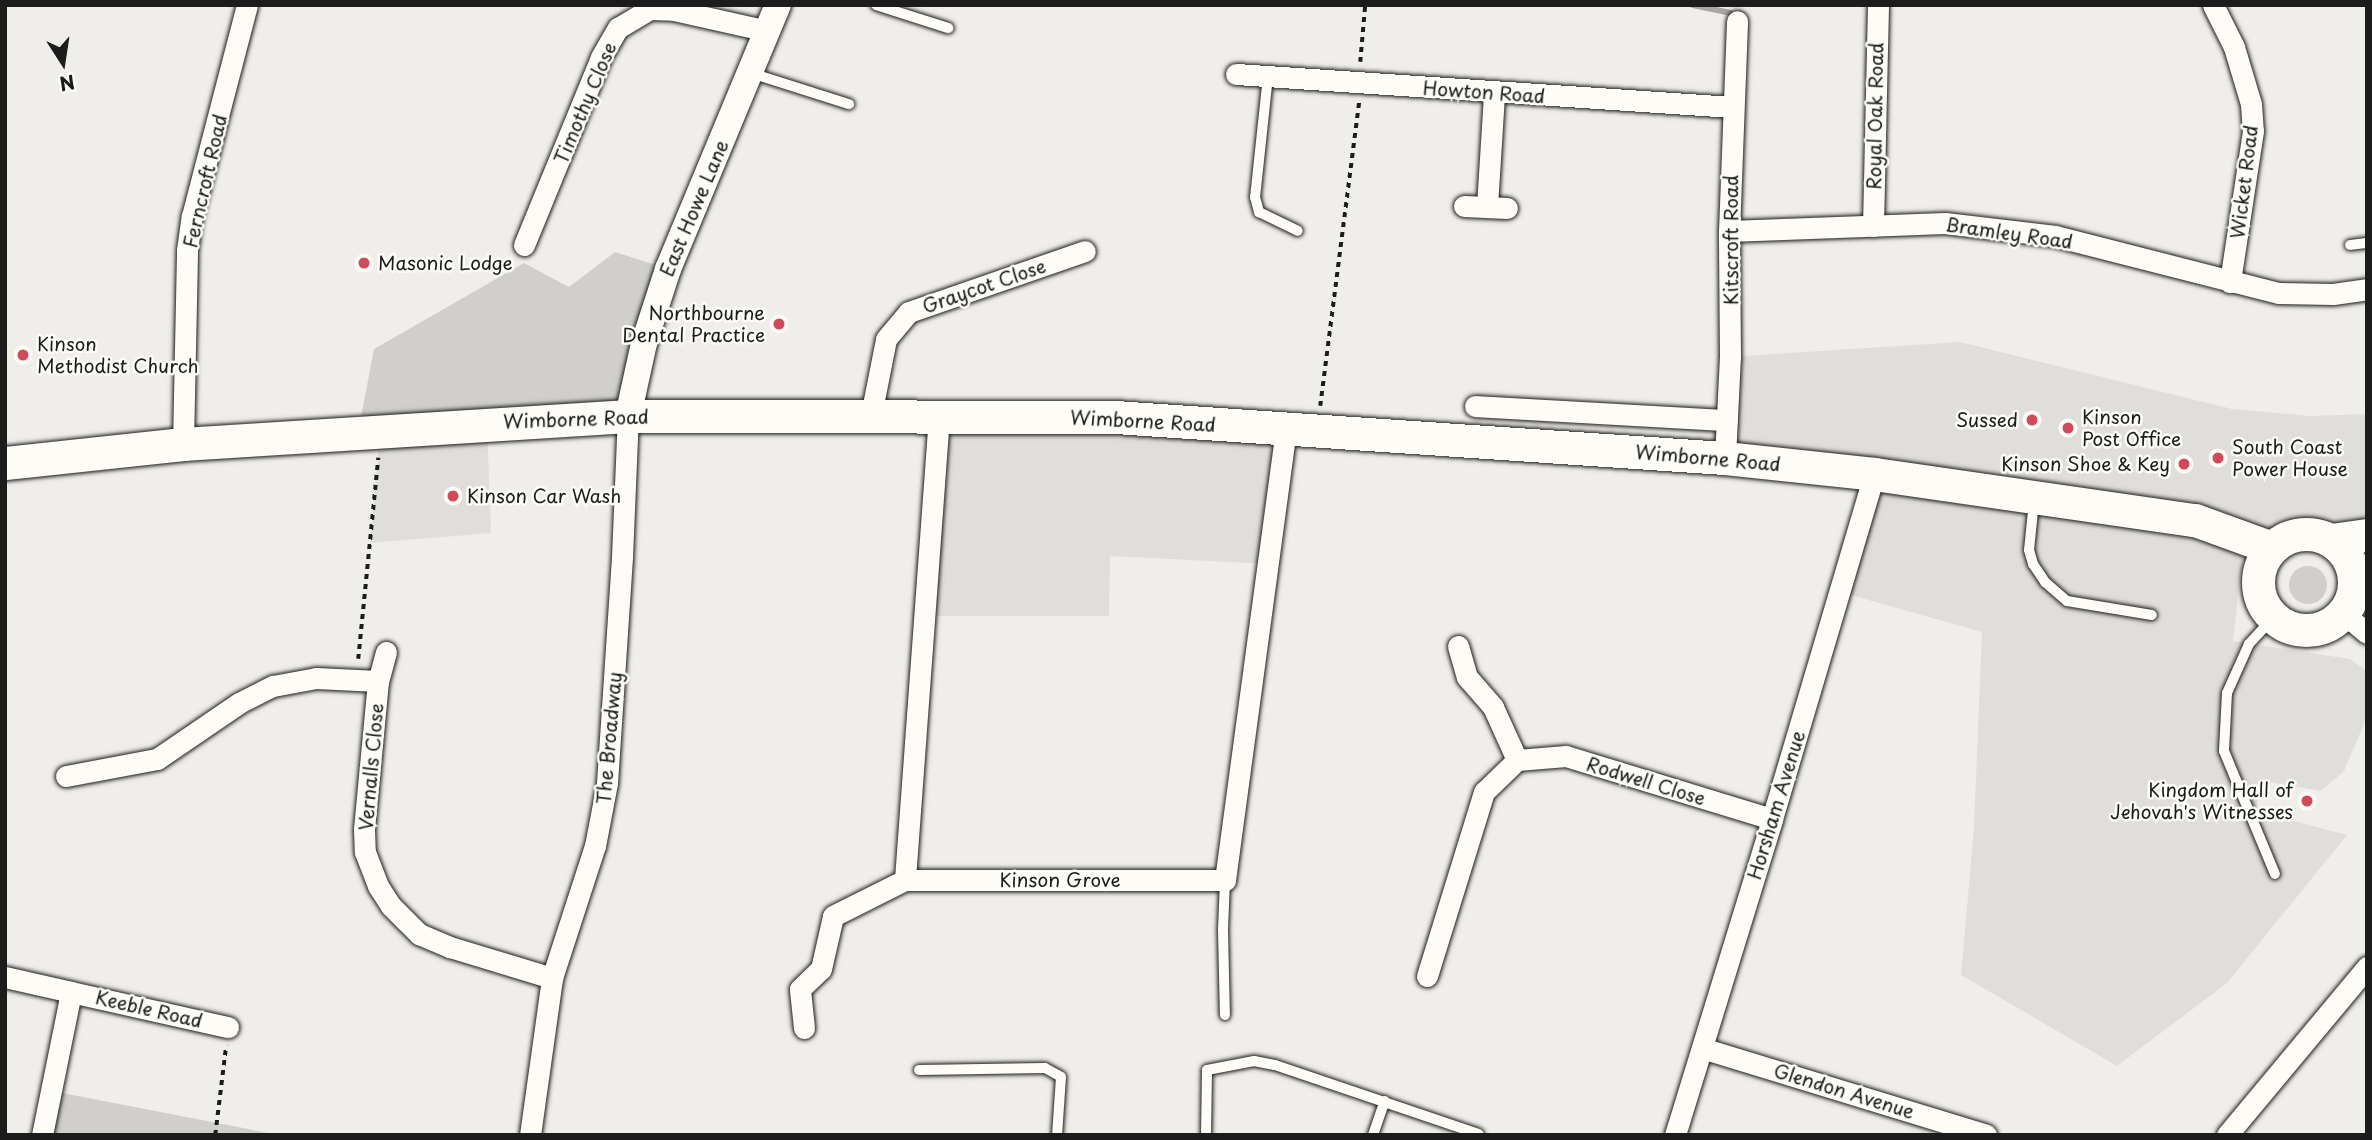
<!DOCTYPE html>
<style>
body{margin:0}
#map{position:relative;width:2372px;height:1140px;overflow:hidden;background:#f0eeea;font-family:"Playpen Sans",sans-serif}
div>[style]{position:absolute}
.built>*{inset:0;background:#e0deda}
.green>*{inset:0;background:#d0cfcc}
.round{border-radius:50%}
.stream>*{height:6px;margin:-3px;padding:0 3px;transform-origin:3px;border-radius:3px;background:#a8a7a3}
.path>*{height:3.5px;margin-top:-1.75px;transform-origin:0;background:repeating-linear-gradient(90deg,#1c1c1c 0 5px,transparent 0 10px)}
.roads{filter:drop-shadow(0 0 2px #1c1c1c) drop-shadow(0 0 2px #1c1c1c)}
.service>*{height:10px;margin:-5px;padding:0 5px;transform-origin:5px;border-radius:5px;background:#fdfcf7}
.minor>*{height:21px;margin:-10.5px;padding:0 10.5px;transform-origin:10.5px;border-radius:10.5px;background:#fdfcf7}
.tertiary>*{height:26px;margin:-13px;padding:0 13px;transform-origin:13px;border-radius:13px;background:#fdfcf7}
.primary>*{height:33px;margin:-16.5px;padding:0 16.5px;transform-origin:16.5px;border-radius:16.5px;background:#fdfcf7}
.primary>.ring{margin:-16.5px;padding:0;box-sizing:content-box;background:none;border:33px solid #fdfcf7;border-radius:50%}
.dots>*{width:19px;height:19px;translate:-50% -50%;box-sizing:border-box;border:4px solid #fdfcf7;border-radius:50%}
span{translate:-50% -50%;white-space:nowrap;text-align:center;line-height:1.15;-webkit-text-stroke:5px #fdfcf7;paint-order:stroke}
.street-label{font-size:19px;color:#1c1c1c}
.poi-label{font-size:19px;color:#1c1c1c}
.left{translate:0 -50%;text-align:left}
.right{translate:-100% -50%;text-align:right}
.frame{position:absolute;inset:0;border:7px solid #1c1c1c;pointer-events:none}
.north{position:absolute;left:28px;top:28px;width:70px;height:70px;-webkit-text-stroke:5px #fdfcf7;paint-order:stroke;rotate:168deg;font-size:19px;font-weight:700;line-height:28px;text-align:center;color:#1c1c1c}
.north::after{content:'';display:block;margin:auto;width:24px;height:32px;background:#1c1c1c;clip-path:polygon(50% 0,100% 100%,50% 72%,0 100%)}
</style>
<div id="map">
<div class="built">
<div style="clip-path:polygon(1960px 342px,2232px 409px,2310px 416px,2367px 414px,2367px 526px,2315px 535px,1727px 457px,1730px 357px)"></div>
<div style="clip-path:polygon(939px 416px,1286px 429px,1269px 564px,1110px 556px,1109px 616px,924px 616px)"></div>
<div style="clip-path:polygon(487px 423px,491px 533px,370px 543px,380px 432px)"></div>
<div style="clip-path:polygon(1876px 485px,2244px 543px,2233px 641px,2350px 659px,2367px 671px,2367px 717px,2344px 771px,2321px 791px,2263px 781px,2255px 811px,2347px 835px,2227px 983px,2117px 1066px,1961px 975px,1974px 828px,1982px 632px,1840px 592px)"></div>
</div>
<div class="green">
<div style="clip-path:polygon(615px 252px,668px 269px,628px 416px,358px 433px,374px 349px,524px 263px,569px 287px)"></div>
<div class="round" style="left:2289px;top:566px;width:38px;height:38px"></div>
<div style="clip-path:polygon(52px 1091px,279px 1135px,42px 1135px)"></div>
</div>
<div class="stream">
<div style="left:1693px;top:5px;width:38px;rotate:12deg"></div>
</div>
<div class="path">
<div style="left:1360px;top:62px;width:57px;rotate:-85deg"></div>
<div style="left:1320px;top:406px;width:307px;rotate:-82.7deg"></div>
<div style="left:358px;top:659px;width:202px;rotate:-84.3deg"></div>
<div style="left:215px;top:1135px;width:90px;rotate:-83deg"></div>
</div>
<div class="roads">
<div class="service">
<div style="left:876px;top:5px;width:76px;rotate:17.7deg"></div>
<div style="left:751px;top:73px;width:103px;rotate:17.6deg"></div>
<div style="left:1268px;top:76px;width:122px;rotate:96.1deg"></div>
<div style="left:1255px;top:197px;width:16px;rotate:75deg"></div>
<div style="left:1259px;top:212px;width:43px;rotate:26deg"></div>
<div style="left:2350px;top:245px;width:17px;rotate:-7deg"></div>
<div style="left:2034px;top:501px;width:49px;rotate:95.8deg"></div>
<div style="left:2029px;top:550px;width:15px;rotate:74deg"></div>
<div style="left:2033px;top:564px;width:22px;rotate:56deg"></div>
<div style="left:2045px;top:582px;width:29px;rotate:41deg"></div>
<div style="left:2067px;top:601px;width:86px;rotate:9.4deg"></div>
<div style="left:2274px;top:617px;width:37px;rotate:133deg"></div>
<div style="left:2249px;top:644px;width:54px;rotate:114.2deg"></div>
<div style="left:2227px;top:693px;width:58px;rotate:93deg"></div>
<div style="left:2224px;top:751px;width:133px;rotate:67.5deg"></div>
<div style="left:1225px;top:880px;width:50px;rotate:92.3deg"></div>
<div style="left:1223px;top:930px;width:85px;rotate:88.7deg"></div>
<div style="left:919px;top:1070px;width:126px;rotate:-0.9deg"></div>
<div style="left:1045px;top:1068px;width:18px;rotate:29deg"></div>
<div style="left:1061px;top:1077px;width:58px;rotate:93.9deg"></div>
<div style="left:1206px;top:1135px;width:65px;rotate:-89.1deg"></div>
<div style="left:1207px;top:1070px;width:48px;rotate:-10.8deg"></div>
<div style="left:1254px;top:1061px;width:21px;rotate:11deg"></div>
<div style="left:1275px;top:1065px;width:215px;rotate:18.7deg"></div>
<div style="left:1373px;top:1135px;width:36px;rotate:-71deg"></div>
</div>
<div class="minor">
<div style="left:2213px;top:5px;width:47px;rotate:63.4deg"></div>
<div style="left:2234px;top:47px;width:59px;rotate:73.4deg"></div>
<div style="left:2251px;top:104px;width:27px;rotate:86deg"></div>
<div style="left:2253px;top:131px;width:153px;rotate:98.7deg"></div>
<div style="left:1236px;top:74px;width:498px;rotate:3.8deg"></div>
<div style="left:1464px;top:206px;width:43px;rotate:2.7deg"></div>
<div style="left:1487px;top:206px;width:112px;rotate:-86.4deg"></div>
<div style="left:1873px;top:226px;width:221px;rotate:-88.7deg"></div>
<div style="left:1729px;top:231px;width:216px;rotate:-2.1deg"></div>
<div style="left:1945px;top:223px;width:111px;rotate:6.7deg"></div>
<div style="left:2055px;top:236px;width:231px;rotate:14.3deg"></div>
<div style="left:2279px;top:293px;width:54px;rotate:1.1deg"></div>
<div style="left:2333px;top:294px;width:34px;rotate:-8deg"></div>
<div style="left:524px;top:245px;width:203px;rotate:-67.7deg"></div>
<div style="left:601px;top:57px;width:34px;rotate:-60deg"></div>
<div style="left:618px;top:28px;width:37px;rotate:-31deg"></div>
<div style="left:650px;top:9px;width:24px;rotate:2deg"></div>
<div style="left:674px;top:10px;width:96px;rotate:12.6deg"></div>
<div style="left:1475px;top:406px;width:252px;rotate:3.2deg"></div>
<div style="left:871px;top:415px;width:77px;rotate:-78.8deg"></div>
<div style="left:886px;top:339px;width:35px;rotate:-50deg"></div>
<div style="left:909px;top:312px;width:186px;rotate:-19.1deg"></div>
<div style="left:939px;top:416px;width:465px;rotate:94.2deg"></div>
<div style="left:905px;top:880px;width:320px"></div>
<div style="left:1225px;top:880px;width:455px;rotate:-82.3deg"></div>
<div style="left:183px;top:444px;width:194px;rotate:-88.8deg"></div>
<div style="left:187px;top:250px;width:34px;rotate:-82deg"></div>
<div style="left:192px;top:216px;width:218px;rotate:-75.4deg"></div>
<div style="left:1725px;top:458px;width:101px;rotate:-87.2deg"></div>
<div style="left:1730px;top:357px;width:126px;rotate:-90.5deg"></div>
<div style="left:1729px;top:231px;width:210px;rotate:-87.8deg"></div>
<div style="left:2343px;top:613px;width:31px;rotate:40deg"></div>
<div style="left:1458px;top:646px;width:32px;rotate:74deg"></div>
<div style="left:1467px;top:677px;width:40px;rotate:49deg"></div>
<div style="left:1493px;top:707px;width:58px;rotate:65.6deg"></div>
<div style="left:386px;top:652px;width:30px;rotate:105deg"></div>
<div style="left:378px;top:681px;width:149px;rotate:95.4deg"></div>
<div style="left:364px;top:829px;width:23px;rotate:88deg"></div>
<div style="left:365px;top:852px;width:36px;rotate:69deg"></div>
<div style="left:378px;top:886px;width:24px;rotate:57deg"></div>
<div style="left:391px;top:906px;width:40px;rotate:45deg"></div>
<div style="left:419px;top:934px;width:34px;rotate:23deg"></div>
<div style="left:450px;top:947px;width:107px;rotate:16.9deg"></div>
<div style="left:66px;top:776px;width:93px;rotate:-10.6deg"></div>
<div style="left:157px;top:759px;width:99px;rotate:-34.3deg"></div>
<div style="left:239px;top:703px;width:38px;rotate:-27deg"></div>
<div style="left:273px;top:686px;width:44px;rotate:-10.5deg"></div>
<div style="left:316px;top:678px;width:62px;rotate:2.8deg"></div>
<div style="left:1427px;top:976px;width:193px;rotate:-72.8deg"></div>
<div style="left:1484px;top:792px;width:46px;rotate:-44.1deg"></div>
<div style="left:1517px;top:760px;width:49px;rotate:-4.7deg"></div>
<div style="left:1566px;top:756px;width:215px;rotate:17deg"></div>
<div style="left:5px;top:977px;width:68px;rotate:12.8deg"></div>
<div style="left:804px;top:1028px;width:39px;rotate:-96deg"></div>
<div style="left:800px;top:989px;width:29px;rotate:-44deg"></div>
<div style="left:821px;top:969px;width:54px;rotate:-77.2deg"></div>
<div style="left:833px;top:916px;width:80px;rotate:-26.6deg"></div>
<div style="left:1702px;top:1048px;width:297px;rotate:17deg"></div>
<div style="left:42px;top:1135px;width:146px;rotate:-78.5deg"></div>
<div style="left:71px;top:992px;width:161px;rotate:12.6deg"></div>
<div style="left:530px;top:1135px;width:159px;rotate:-82deg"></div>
<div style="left:552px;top:978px;width:139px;rotate:-72deg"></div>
<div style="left:595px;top:846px;width:64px;rotate:-79.2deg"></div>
<div style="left:607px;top:783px;width:226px;rotate:-86.2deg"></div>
<div style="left:622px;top:557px;width:141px;rotate:-87.6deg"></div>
<div style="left:1675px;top:1135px;width:331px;rotate:-72.9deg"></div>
<div style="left:1772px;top:819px;width:360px;rotate:-73.5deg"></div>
<div style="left:2227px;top:1135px;width:219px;rotate:-50.2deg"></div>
</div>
<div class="tertiary">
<div style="left:628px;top:416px;width:75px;rotate:-77.6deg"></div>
<div style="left:644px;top:343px;width:78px;rotate:-72deg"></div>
<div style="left:668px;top:269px;width:286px;rotate:-67.4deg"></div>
</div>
<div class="primary">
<div style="left:5px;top:463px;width:179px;rotate:-6.1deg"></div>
<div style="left:183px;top:444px;width:446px;rotate:-3.6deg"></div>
<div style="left:628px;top:416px;width:487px;rotate:0.1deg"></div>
<div style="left:1115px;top:417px;width:611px;rotate:3.85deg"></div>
<div style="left:1725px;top:458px;width:150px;rotate:6.1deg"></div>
<div style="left:1874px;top:474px;width:324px;rotate:8.2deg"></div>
<div style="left:2195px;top:520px;width:82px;rotate:20deg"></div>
<div class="ring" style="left:2258px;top:534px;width:63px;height:63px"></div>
<div style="left:2331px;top:540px;width:36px;rotate:-8deg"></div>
</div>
</div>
<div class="dots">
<div style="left:364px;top:263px;background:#d1495b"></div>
<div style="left:779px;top:324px;background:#d1495b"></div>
<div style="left:23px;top:355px;background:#d1495b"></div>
<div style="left:2032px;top:420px;background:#d1495b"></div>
<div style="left:2068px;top:428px;background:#d1495b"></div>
<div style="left:2218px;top:458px;background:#d1495b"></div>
<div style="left:2184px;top:464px;background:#d1495b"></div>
<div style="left:453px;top:496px;background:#d1495b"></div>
<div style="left:2307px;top:801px;background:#d1495b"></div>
</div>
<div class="street-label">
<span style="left:1484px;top:92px;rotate:4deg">Howton Road</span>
<span style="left:585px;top:103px;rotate:-67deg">Timothy Close</span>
<span style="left:1875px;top:116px;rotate:-89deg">Royal Oak Road</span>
<span style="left:205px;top:181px;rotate:-77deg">Ferncroft Road</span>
<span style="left:2244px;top:182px;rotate:-83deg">Wicket Road</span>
<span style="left:694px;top:208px;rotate:-67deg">East Howe Lane</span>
<span style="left:2009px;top:233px;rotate:8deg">Bramley Road</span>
<span style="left:1731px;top:240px;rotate:-90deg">Kitscroft Road</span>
<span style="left:984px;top:286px;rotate:-19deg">Graycot Close</span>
<span style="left:576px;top:419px;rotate:-2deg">Wimborne Road</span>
<span style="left:1143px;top:421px;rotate:3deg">Wimborne Road</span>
<span style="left:1708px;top:458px;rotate:5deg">Wimborne Road</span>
<span style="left:609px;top:738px;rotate:-85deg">The Broadway</span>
<span style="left:371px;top:767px;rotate:-85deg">Vernalls Close</span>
<span style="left:1646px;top:781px;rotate:17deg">Rodwell Close</span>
<span style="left:1776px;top:805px;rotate:-73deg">Horsham Avenue</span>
<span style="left:1060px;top:880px">Kinson Grove</span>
<span style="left:149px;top:1009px;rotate:13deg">Keeble Road</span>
<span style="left:1844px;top:1091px;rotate:17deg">Glendon Avenue</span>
</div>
<div class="poi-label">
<span class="left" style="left:378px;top:263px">Masonic Lodge</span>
<span class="right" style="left:765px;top:324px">Northbourne<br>Dental Practice</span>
<span class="left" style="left:37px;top:355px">Kinson<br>Methodist Church</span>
<span class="left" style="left:2082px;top:428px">Kinson<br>Post Office</span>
<span class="right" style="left:2018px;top:420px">Sussed</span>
<span class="left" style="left:2232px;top:458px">South Coast<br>Power House</span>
<span class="right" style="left:2170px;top:464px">Kinson Shoe &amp; Key</span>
<span class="left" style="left:467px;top:496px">Kinson Car Wash</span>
<span class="right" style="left:2293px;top:801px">Kingdom Hall of<br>Jehovah's Witnesses</span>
</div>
<div class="frame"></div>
<div class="north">N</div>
</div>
